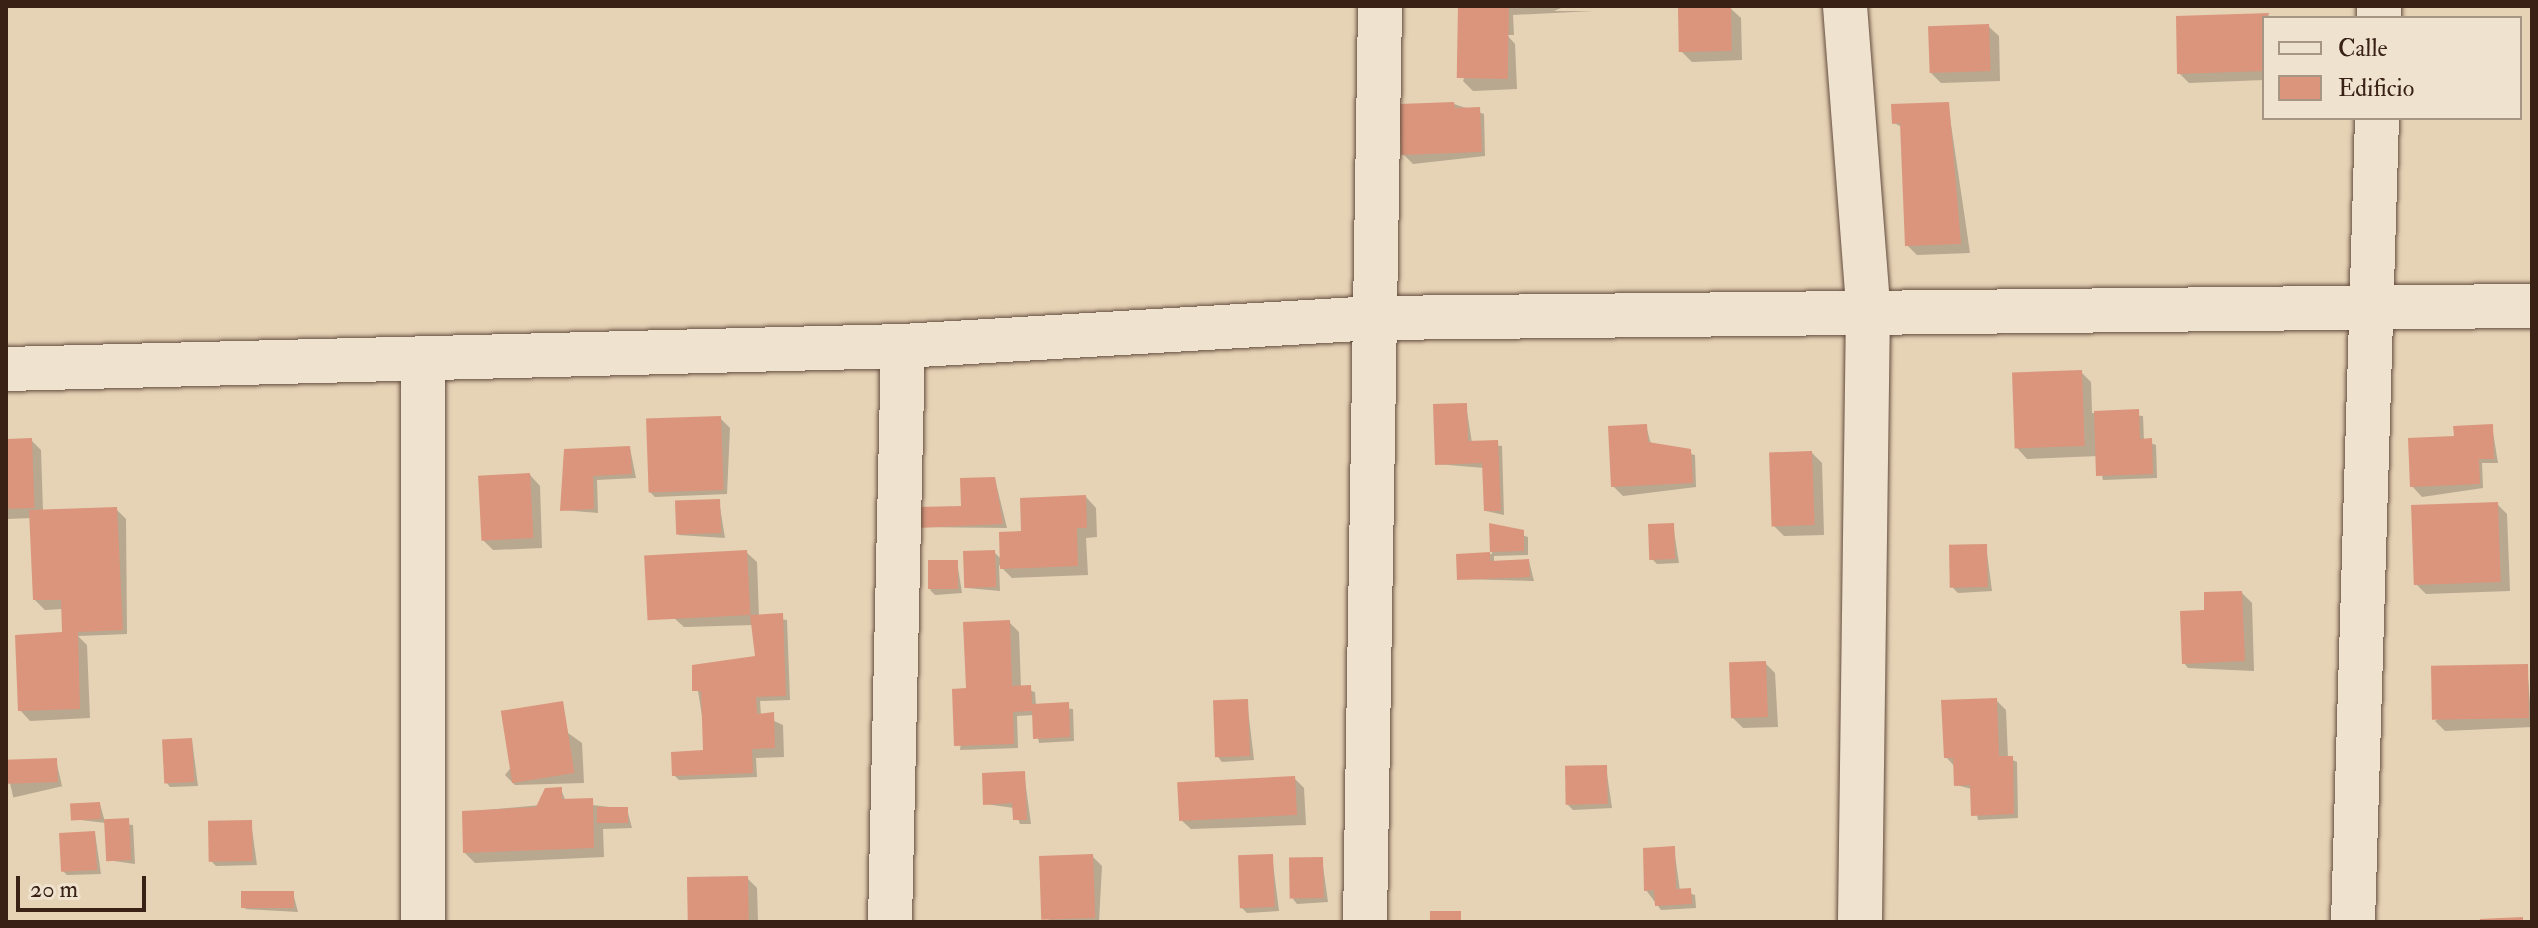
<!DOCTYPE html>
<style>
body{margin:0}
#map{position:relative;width:2538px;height:928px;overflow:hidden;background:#e6d2b5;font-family:"IM FELL Double Pica",serif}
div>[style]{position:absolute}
.shadow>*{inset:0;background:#0003;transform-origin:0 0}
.building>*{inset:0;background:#da957c;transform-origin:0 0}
.roads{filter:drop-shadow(0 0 2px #644d3e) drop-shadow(0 0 2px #644d3e)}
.minor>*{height:44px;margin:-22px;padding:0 22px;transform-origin:22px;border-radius:22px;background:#efe2cf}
span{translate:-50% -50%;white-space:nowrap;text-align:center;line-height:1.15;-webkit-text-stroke:8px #efe2cf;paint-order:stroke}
.frame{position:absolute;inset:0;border:8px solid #392116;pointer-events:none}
.legend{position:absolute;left:2262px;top:16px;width:260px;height:104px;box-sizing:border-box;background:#efe2cf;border:2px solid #a69585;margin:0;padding:10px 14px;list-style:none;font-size:24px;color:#392116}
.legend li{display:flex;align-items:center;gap:16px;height:40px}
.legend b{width:40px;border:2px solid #a69585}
.scale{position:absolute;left:16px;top:876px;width:130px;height:36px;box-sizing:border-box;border:4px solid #392116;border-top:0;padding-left:10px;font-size:24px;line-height:28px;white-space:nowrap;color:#392116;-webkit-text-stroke:6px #efe2cf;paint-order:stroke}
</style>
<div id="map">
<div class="shadow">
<div style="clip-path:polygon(1492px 6px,1566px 6px,1554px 11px,1594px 11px,1513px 15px,1514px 35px,1507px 35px,1515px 44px,1517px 89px,1473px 91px,1463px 81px)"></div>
<div style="clip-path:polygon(1730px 8px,1741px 18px,1742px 60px,1692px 62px,1682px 52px)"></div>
<div style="clip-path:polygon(2269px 15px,2264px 80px,2189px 83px,2179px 73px,2178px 18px)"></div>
<div style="clip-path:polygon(1988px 26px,1999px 36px,2000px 81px,1941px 83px,1931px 73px)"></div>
<div style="clip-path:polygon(1454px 104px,1484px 114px,1485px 156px,1413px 164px,1403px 154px)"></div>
<div style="clip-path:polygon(1948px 104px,1970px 253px,1917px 255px,1907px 245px,1902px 127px,1894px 123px)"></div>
<div style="clip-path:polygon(2081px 372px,2091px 382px,2092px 413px,2143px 416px,2144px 441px,2156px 445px,2157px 478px,2103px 480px,2098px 456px,2027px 459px,2017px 448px)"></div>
<div style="clip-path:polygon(1466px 405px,1472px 443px,1502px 446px,1504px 515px,1486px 511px,1484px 468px,1437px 464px)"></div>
<div style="clip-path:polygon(720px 418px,730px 428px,727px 494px,655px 497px,650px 492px)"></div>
<div style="clip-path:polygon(1646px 426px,1651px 444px,1695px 455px,1696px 487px,1623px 496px,1613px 486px)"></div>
<div style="clip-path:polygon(2492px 426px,2498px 463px,2482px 463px,2483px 488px,2422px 497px,2412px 486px,2456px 438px)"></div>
<div style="clip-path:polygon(31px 440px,41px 450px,43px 511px,116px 509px,126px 519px,127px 634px,78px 636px,87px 645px,90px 718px,30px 721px,20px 710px,67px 635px,63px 609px,45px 610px,35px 600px,32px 518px,6px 519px,6px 441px)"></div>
<div style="clip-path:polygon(630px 448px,636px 478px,597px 480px,598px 513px,562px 510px,566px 451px)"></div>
<div style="clip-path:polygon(1812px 453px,1822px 463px,1824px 535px,1784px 536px,1774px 526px)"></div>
<div style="clip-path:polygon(530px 475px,540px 486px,542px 548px,493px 550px,483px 540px)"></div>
<div style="clip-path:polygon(995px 479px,1007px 528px,919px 527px,963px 508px)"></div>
<div style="clip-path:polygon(1086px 497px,1096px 508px,1097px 537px,1086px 538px,1088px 575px,1012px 578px,999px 565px,1000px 591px,967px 588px,994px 552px,1002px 560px,1023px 532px)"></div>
<div style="clip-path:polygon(719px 501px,725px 538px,678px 535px)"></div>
<div style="clip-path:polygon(2497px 504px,2507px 514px,2510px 591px,2426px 594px,2416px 584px)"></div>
<div style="clip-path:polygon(1673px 525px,1679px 563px,1657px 564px,1652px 559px)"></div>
<div style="clip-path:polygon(1491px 526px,1528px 537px,1528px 555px,1494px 556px,1494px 562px,1529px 561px,1534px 581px,1459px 579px,1458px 556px,1492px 554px)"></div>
<div style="clip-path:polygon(1986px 546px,1992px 591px,1958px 593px,1953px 588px)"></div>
<div style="clip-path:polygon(746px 552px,757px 562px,759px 617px,787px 620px,790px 700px,760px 701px,761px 715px,783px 725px,784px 757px,756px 758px,757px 777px,679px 780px,674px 775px,708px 752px,694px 667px,757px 658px,753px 625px,684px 627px,673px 617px,648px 613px)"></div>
<div style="clip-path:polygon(957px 562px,962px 593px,935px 595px,930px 590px)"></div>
<div style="clip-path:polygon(2242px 593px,2252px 603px,2254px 671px,2188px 668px,2184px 663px,2203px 612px)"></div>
<div style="clip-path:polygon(1009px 622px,1019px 632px,1021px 688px,1035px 692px,1036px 706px,1073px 709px,1074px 741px,1039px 743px,1034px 715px,1017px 716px,1018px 748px,960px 750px,968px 690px)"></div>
<div style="clip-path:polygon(1765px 663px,1775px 673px,1778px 727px,1743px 728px,1733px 718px)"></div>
<div style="clip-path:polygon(2527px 666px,2532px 727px,2445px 731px,2435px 721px)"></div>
<div style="clip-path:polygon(1996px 700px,2006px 710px,2008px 758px,2017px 762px,2018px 818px,1978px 820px,1972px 789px,1956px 785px,1956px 768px,1946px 757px)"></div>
<div style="clip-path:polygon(1247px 701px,1254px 760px,1222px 762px,1218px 757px)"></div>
<div style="clip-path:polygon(562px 703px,568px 733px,582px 743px,584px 783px,515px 785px,505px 775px)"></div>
<div style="clip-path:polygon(192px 740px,198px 786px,170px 787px,166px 782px)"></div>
<div style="left:56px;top:760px;width:27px;height:50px;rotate:77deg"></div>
<div style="clip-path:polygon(1606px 767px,1612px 808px,1573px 810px,1568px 805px)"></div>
<div style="clip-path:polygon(1024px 773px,1031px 824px,1020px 824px,1014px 808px,985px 804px)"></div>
<div style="clip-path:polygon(1294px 778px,1304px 788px,1306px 825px,1191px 829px,1180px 819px)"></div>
<div style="clip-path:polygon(561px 789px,566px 802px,627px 809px,632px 828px,603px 829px,604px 857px,475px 863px,465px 853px,464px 812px,552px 804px)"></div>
<div style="clip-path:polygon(100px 804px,105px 822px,133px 825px,135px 864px,107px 860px,106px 823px,72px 819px)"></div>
<div style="clip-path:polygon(251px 822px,257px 865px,216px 866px,211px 861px)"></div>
<div style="clip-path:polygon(95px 833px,101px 874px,67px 875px,62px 870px)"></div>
<div style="clip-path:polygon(1674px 848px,1680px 891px,1695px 895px,1696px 908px,1661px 910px,1646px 890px)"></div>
<div style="clip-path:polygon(1092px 856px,1102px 866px,1099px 922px,1047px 922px)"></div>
<div style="clip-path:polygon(1272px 856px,1279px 911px,1247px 913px,1242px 908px)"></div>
<div style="clip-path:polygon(1322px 859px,1328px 902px,1297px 904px,1293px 899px)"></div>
<div style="clip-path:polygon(747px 878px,757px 888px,758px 922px,691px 922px)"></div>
<div style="clip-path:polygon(293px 893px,298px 912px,244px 909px)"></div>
</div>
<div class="building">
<div style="left:1509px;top:6px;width:73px;height:51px;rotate:91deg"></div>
<div style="left:1731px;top:6px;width:45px;height:53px;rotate:89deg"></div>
<div style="clip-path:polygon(2270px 13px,2264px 18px,2264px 71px,2177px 74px,2176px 16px)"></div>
<div style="left:1989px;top:24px;width:47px;height:61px;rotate:88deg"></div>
<div style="clip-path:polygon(1454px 102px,1455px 108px,1480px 107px,1482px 152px,1401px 155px,1399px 104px)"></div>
<div style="clip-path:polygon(1949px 102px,1961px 244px,1905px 246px,1900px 123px,1892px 124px,1891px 104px)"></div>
<div style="left:2082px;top:370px;width:76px;height:70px;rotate:88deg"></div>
<div style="clip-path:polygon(1467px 403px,1468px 441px,1498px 440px,1501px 511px,1484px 511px,1482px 463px,1435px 465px,1433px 404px)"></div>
<div style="clip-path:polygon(2139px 409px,2140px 439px,2152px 438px,2153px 474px,2096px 476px,2094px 411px)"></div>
<div style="left:721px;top:416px;width:74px;height:75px;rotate:88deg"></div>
<div style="clip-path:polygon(1647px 424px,1648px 442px,1691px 449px,1693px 483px,1611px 487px,1608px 426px)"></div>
<div style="clip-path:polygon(2493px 424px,2494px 459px,2479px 459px,2480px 484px,2410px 487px,2408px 438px,2454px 436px,2453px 426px)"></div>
<div style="left:32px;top:438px;width:70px;height:26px;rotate:88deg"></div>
<div style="clip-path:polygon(630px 446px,632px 474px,593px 476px,594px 509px,560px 511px,564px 449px)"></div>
<div style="left:1812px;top:451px;width:74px;height:43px;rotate:88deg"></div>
<div style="left:530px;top:473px;width:65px;height:52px;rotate:87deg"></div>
<div style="clip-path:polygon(995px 477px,1003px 524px,917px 528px,917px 507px,961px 506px,960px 478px)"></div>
<div style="clip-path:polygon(1086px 495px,1087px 528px,1077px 528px,1078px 566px,1000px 569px,999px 532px,1021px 531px,1020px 498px)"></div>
<div style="left:720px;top:499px;width:34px;height:45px;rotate:88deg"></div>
<div style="left:2498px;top:502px;width:80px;height:87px;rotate:88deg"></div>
<div style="clip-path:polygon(117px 507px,123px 630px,78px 632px,80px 709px,18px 711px,15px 635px,62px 632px,61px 600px,33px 600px,29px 510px)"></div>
<div style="clip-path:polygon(1489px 523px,1524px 530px,1524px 551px,1490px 552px)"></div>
<div style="left:1674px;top:523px;width:36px;height:26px;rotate:88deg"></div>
<div style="left:1987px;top:544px;width:43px;height:38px;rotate:89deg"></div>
<div style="left:747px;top:550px;width:65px;height:103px;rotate:87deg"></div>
<div style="left:995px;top:550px;width:37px;height:32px;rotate:88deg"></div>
<div style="clip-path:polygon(1490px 552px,1490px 561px,1529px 559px,1530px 577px,1457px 580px,1456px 554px)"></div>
<div style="left:958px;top:560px;width:29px;height:30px;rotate:90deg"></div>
<div style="clip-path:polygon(2242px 591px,2245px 661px,2182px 664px,2180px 611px,2204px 610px,2204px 592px)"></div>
<div style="clip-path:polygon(783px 613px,786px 696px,756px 697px,757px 714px,774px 712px,775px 748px,752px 749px,753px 773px,672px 776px,671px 752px,703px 750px,701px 691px,692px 691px,692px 665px,755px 656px,750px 615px)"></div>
<div style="clip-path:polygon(1010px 620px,1012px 686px,1031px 685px,1032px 704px,1069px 702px,1070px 737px,1033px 739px,1032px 711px,1013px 712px,1014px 744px,954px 746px,952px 689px,966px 688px,963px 622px)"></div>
<div style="left:1766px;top:661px;width:56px;height:37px;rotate:88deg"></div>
<div style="left:2528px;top:664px;width:54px;height:97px;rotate:89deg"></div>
<div style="clip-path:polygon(1997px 698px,1999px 756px,2013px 756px,2014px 814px,1971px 816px,1970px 785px,1954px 786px,1953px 758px,1944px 758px,1941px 700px)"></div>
<div style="left:1248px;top:699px;width:57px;height:35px;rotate:88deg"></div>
<div style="left:563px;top:701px;width:73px;height:63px;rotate:81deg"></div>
<div style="left:192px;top:738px;width:44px;height:30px;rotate:87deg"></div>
<div style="left:57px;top:758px;width:24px;height:51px;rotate:88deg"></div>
<div style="left:1607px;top:765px;width:39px;height:42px;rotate:89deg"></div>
<div style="clip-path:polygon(1025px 771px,1027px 820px,1013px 820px,1012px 803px,983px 805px,982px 773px)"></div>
<div style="left:1295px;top:776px;width:39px;height:118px;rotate:87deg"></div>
<div style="clip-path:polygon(562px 787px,562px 799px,593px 798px,594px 848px,463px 853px,462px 811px,536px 807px,545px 788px)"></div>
<div style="left:100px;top:802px;width:17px;height:30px;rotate:87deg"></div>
<div style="left:628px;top:807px;width:16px;height:31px;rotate:90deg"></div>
<div style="left:129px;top:818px;width:42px;height:25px;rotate:87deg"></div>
<div style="left:252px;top:820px;width:41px;height:44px;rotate:89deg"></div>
<div style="left:95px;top:831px;width:39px;height:36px;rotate:87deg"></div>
<div style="clip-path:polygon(1675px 846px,1676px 889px,1691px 888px,1692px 904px,1655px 906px,1654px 890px,1644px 891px,1643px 848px)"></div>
<div style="left:1093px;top:854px;width:64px;height:54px;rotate:88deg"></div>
<div style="left:1273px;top:854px;width:53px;height:35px;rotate:88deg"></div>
<div style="left:1323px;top:857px;width:41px;height:34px;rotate:89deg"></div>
<div style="left:748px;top:876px;width:46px;height:61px;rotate:89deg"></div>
<div style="left:294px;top:891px;width:17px;height:53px;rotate:90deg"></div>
<div style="left:1461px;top:911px;width:11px;height:31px;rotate:90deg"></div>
<div style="clip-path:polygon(2523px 917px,2523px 922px,2480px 922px,2480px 919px)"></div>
</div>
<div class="roads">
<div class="minor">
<div style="left:1845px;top:6px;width:303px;rotate:85.6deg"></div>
<div style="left:1868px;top:308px;width:614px;rotate:90.75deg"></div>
<div style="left:2379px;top:18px;width:12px;rotate:-90deg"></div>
<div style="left:423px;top:358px;width:564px;rotate:90deg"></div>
<div style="left:6px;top:369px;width:897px;rotate:-1.47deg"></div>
<div style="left:903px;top:346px;width:475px;rotate:-3.4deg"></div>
<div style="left:1377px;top:318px;width:1155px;rotate:-0.6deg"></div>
<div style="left:890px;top:922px;width:576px;rotate:-88.71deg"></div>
<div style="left:1365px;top:922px;width:916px;rotate:-89.06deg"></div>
<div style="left:2353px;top:922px;width:804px;rotate:-88.29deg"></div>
</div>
</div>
<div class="frame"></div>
<ul class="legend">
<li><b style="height:10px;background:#efe2cf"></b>Calle</li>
<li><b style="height:22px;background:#da957c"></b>Edificio</li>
</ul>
<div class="scale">20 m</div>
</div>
